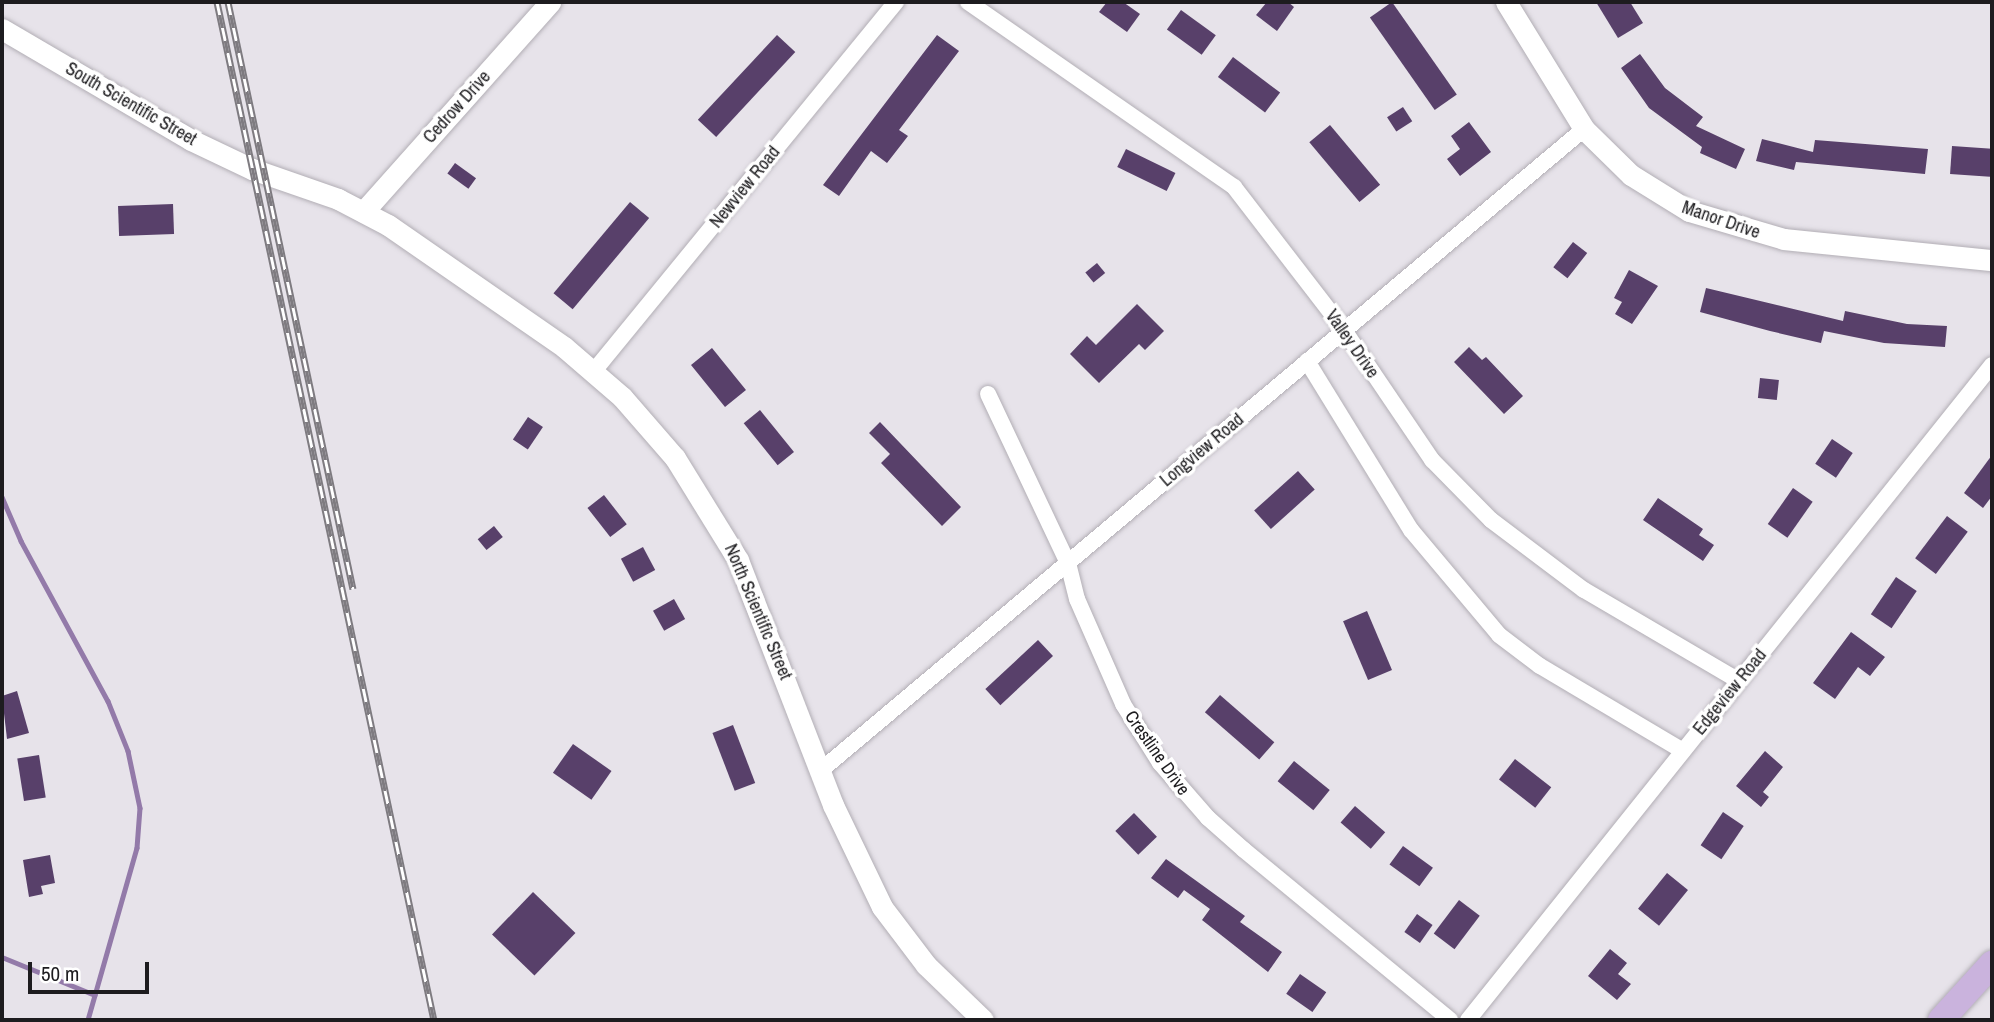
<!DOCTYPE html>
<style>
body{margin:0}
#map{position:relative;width:1994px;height:1022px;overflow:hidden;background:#e7e3ea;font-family:"Archivo Narrow",sans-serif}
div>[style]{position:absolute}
.stream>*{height:4.5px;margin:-2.25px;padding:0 2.25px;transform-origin:2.25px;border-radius:2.25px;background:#937aa9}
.building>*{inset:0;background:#58406a;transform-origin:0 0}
.roads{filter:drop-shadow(0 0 2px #b2aeb5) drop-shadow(0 0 2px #b2aeb5)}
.minor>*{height:16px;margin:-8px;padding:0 8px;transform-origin:8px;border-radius:8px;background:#fff}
.tertiary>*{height:21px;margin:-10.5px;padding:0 10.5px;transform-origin:10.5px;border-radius:10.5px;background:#fff}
.primary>*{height:26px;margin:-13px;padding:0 13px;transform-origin:13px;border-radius:13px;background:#cab3dd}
.rail>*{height:7px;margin-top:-3.5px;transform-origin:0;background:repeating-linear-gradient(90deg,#fff 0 13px,#7e7b80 0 26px);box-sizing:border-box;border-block:2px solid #7e7b80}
span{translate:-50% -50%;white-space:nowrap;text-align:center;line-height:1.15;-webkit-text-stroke:7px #fff;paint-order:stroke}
.street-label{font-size:18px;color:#1d1c1f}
.frame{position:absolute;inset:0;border:4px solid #1d1c1f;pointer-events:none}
.scale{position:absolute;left:28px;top:962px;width:121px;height:32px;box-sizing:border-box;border:4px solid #1d1c1f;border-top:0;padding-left:9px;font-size:21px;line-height:24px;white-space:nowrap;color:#1d1c1f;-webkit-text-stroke:5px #fff;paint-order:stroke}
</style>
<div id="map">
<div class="stream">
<div style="left:2px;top:497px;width:48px;rotate:66.6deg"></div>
<div style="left:21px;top:541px;width:182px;rotate:61.5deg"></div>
<div style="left:108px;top:701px;width:54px;rotate:68.2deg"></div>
<div style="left:128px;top:751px;width:58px;rotate:78.1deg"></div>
<div style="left:140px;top:808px;width:40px;rotate:94.3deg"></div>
<div style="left:137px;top:848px;width:179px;rotate:105.9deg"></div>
<div style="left:2px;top:957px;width:100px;rotate:22.2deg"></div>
</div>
<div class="building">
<div style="clip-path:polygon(1107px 2px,1123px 2px,1140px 14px,1127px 32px,1099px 12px)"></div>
<div style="clip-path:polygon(1267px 2px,1288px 2px,1294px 7px,1277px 31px,1256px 15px)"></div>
<div style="left:1392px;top:2px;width:113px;height:27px;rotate:55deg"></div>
<div style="clip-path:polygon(1596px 2px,1630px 2px,1643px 23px,1618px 38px)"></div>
<div style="left:1181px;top:10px;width:43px;height:24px;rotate:36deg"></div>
<div style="left:777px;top:35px;width:25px;height:116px;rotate:43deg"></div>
<div style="clip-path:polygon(937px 35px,959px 51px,899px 130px,908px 136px,887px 163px,871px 151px,839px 196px,823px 185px)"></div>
<div style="clip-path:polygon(1640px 54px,1665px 88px,1703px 117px,1696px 126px,1745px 149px,1736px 169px,1700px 153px,1702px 147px,1649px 108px,1621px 68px)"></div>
<div style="left:1233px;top:57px;width:59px;height:25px;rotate:37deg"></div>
<div style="left:1403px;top:107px;width:17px;height:19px;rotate:57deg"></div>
<div style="clip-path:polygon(1469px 122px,1491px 152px,1460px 176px,1447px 159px,1460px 149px,1451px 136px)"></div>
<div style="left:1330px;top:125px;width:78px;height:27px;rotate:50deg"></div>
<div style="clip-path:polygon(1762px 139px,1813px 152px,1815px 140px,1928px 149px,1925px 174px,1796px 162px,1794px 170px,1756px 161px)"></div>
<div style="left:1952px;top:146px;width:40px;height:28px;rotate:4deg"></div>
<div style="left:1126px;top:149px;width:55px;height:20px;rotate:26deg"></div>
<div style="left:455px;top:163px;width:26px;height:13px;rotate:36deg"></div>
<div style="left:630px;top:202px;width:25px;height:119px;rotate:40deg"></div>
<div style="left:173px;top:204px;width:30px;height:55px;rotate:88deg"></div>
<div style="left:1573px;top:242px;width:18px;height:32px;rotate:38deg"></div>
<div style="left:1097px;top:263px;width:13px;height:15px;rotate:51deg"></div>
<div style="clip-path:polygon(1629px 270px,1658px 286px,1632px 324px,1615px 314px,1622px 302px,1614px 298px)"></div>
<div style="clip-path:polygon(1706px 288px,1843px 321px,1845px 311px,1907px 324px,1947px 326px,1945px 347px,1884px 343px,1824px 331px,1821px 343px,1770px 331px,1700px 312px)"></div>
<div style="clip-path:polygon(1137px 304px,1164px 331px,1145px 350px,1139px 344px,1099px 383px,1070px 354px,1087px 336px,1096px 345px)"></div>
<div style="clip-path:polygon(1469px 347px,1482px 360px,1486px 357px,1523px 396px,1504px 414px,1454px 362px)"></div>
<div style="left:712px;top:348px;width:54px;height:27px;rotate:51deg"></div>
<div style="left:1760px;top:378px;width:19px;height:20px;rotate:6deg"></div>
<div style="left:760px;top:410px;width:54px;height:21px;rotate:51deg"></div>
<div style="left:528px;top:417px;width:18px;height:27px;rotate:34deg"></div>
<div style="clip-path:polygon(880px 422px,961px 507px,942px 526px,881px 463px,890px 454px,869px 433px)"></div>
<div style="left:1832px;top:439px;width:25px;height:30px;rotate:34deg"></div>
<div style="clip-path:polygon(1992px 455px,1992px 496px,1983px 508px,1964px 493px)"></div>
<div style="left:1298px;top:471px;width:25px;height:59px;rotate:48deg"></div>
<div style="left:1793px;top:488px;width:24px;height:44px;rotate:35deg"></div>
<div style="left:604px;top:495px;width:37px;height:21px;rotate:52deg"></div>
<div style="clip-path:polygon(1658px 498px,1703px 529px,1699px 535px,1714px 545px,1703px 561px,1643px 520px)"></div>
<div style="left:1947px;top:516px;width:26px;height:53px;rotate:37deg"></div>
<div style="left:494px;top:526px;width:14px;height:21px;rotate:51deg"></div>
<div style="left:643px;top:547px;width:26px;height:25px;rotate:62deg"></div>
<div style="left:1896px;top:577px;width:25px;height:45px;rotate:34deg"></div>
<div style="left:674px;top:599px;width:23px;height:24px;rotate:61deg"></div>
<div style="left:1367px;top:611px;width:64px;height:26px;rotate:67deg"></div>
<div style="clip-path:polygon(1851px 632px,1885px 657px,1870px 676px,1858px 667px,1835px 699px,1813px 683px)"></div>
<div style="left:1038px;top:640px;width:22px;height:72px;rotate:47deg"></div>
<div style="clip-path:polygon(17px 691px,29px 733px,7px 739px,2px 696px)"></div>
<div style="left:1220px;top:695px;width:72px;height:23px;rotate:41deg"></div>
<div style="left:733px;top:725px;width:62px;height:22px;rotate:69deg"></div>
<div style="left:573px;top:744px;width:47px;height:35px;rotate:35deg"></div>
<div style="clip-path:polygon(1765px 751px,1783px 767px,1763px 792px,1769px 797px,1761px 807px,1736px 786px)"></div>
<div style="left:39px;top:755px;width:43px;height:22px;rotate:81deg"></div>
<div style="left:1515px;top:759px;width:46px;height:26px;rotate:38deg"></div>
<div style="left:1294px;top:761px;width:46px;height:26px;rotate:39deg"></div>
<div style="left:1355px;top:806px;width:40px;height:22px;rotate:41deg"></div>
<div style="left:1723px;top:812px;width:25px;height:40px;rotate:34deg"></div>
<div style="left:1134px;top:813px;width:33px;height:26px;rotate:46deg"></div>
<div style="left:1403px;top:846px;width:37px;height:23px;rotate:36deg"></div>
<div style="clip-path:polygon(50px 855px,55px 883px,41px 886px,43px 894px,29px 897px,23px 860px)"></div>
<div style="clip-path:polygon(1166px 859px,1245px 916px,1240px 922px,1282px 952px,1268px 972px,1202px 920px,1210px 909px,1184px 890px,1178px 898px,1151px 878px)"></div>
<div style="left:1667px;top:873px;width:27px;height:46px;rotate:39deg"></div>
<div style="left:533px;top:892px;width:59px;height:59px;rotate:44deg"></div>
<div style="left:1459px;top:900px;width:26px;height:42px;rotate:37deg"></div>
<div style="left:1417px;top:914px;width:19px;height:22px;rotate:35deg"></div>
<div style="clip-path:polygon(1610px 949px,1627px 963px,1618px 974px,1631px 984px,1617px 1000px,1588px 976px)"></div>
<div style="left:1300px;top:974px;width:32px;height:24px;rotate:35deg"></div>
</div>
<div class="roads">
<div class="minor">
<div style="left:968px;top:2px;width:324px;rotate:34.8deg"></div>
<div style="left:1234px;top:187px;width:180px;rotate:52.4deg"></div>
<div style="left:1344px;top:330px;width:157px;rotate:55.9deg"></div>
<div style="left:1432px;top:460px;width:84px;rotate:45.5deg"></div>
<div style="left:1491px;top:520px;width:116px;rotate:37deg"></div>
<div style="left:1584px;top:590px;width:180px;rotate:30.4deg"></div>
<div style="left:1307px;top:361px;width:198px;rotate:58.4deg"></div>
<div style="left:1411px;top:530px;width:137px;rotate:50deg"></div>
<div style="left:1499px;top:635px;width:51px;rotate:37.1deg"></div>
<div style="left:1540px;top:666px;width:166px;rotate:30.7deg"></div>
<div style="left:594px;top:371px;width:477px;rotate:-50.7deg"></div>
<div style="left:988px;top:394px;width:187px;rotate:64.7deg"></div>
<div style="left:1068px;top:563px;width:37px;rotate:76deg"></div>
<div style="left:1077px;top:599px;width:115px;rotate:66.3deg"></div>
<div style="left:1123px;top:704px;width:70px;rotate:57.9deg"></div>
<div style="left:1160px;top:763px;width:73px;rotate:48.9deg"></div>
<div style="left:1208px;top:818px;width:48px;rotate:41.6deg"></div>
<div style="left:1244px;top:850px;width:267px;rotate:39.5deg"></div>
<div style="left:820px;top:771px;width:998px;rotate:-40.04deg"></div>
<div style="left:1468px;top:1020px;width:839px;rotate:-51.34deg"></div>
</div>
<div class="tertiary">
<div style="left:1506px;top:2px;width:149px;rotate:58.4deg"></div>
<div style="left:1584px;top:129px;width:66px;rotate:44.4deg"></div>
<div style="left:1631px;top:175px;width:68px;rotate:31.8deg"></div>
<div style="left:1689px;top:211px;width:99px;rotate:16.4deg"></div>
<div style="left:1784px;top:239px;width:209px;rotate:5.8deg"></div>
<div style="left:2px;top:29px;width:219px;rotate:30.4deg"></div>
<div style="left:191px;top:140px;width:68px;rotate:25.4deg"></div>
<div style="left:252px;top:169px;width:91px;rotate:19.2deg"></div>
<div style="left:338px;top:199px;width:56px;rotate:27.5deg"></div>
<div style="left:388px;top:225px;width:214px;rotate:34.7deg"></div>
<div style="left:564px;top:347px;width:77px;rotate:40.8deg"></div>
<div style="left:622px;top:397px;width:81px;rotate:49deg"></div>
<div style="left:675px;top:458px;width:120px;rotate:58.3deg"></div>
<div style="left:738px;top:560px;width:263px;rotate:68.8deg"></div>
<div style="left:833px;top:805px;width:113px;rotate:64.3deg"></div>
<div style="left:882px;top:907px;width:73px;rotate:52.8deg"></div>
<div style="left:926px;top:965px;width:79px;rotate:44deg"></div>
<div style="left:364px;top:211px;width:280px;rotate:-48.3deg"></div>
</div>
<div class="primary">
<div style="left:1941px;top:1020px;width:76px;rotate:-47.7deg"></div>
</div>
</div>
<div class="rail">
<div style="left:217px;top:2px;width:1041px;rotate:77.97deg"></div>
<div style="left:228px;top:2px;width:600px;rotate:77.98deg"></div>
</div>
<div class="street-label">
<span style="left:131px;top:104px;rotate:30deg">South Scientific Street</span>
<span style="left:457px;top:107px;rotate:-48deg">Cedrow Drive</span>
<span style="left:745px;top:187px;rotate:-51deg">Newview Road</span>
<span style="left:1721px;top:220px;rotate:19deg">Manor Drive</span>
<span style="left:1352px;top:344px;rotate:55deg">Valley Drive</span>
<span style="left:1202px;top:450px;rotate:-40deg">Longview Road</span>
<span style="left:758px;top:612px;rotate:67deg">North Scientific Street</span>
<span style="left:1730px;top:692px;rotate:-51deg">Edgeview Road</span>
<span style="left:1157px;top:753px;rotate:55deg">Crestline Drive</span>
</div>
<div class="frame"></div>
<div class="scale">50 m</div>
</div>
